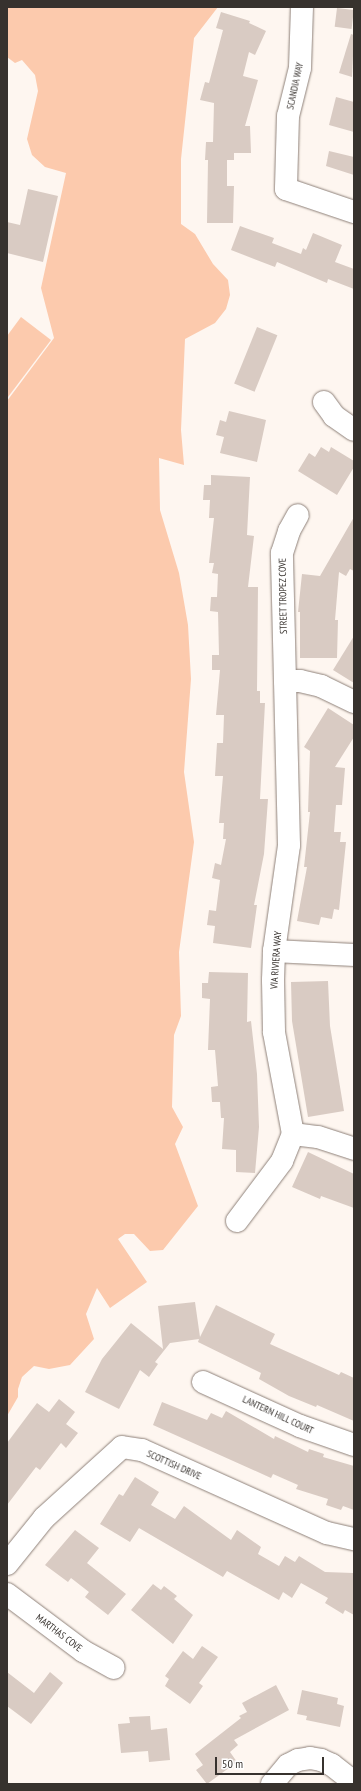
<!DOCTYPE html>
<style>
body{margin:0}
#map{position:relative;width:361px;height:1791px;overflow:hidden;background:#fef6f0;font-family:"PT Sans Narrow",sans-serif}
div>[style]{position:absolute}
.green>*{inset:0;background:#fccaad}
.building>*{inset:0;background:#d9cbc3;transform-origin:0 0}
.roads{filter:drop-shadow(0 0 1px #8e8179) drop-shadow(0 0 1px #8e8179)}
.minor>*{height:22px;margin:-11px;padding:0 11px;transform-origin:11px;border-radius:11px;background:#fff}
span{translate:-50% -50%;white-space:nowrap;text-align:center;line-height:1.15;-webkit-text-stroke:4px #fff;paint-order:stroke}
.street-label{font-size:10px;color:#37322e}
.frame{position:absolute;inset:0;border:8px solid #37322e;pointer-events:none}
.scale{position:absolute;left:215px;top:1757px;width:109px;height:18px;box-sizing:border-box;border:2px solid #37322e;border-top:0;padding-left:5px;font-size:12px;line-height:14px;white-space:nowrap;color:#37322e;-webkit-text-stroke:3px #fff;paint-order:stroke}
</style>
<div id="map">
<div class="green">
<div style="clip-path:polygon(7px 7px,218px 7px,194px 38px,181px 159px,181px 224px,195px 234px,213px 264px,228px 280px,230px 295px,226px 309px,215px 323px,185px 339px,181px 430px,184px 465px,159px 458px,160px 510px,179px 573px,188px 625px,191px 679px,184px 772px,194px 842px,179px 952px,181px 1016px,174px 1035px,172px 1107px,183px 1127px,175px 1144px,198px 1206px,163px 1250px,150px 1251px,134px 1234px,125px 1234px,118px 1239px,147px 1282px,110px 1308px,97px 1288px,86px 1314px,94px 1339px,70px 1365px,49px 1369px,34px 1366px,22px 1377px,18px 1389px,18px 1397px,7px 1416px,7px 401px,54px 338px,41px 288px,66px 173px,45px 167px,32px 155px,27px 139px,38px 91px,35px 75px,22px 60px,15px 63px,7px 57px)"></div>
<div style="clip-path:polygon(21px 317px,51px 340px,8px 397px,7px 336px)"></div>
</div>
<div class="building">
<div style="left:337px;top:8px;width:17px;height:19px;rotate:7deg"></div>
<div style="clip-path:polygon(221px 12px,250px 21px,249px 23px,266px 31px,255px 55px,249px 52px,243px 76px,258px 80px,245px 126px,250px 126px,251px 153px,234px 153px,234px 160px,227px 160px,227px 186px,234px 186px,233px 223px,207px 223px,208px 160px,205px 160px,206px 142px,213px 142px,214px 103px,200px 100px,205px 82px,209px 83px,223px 30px,216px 28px)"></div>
<div style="clip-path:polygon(351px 34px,354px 35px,352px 77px,339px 73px)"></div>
<div style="clip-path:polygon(336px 97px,354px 102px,354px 132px,329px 125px)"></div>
<div style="clip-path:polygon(329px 151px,354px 157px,354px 175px,326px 166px)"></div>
<div style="clip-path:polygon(28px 189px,58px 196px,43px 262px,7px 253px,7px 222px,20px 225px)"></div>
<div style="clip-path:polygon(240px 226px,274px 238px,272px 243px,301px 254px,303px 248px,306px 250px,313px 233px,342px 245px,335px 262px,354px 269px,354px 289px,328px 279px,327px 283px,277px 262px,275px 267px,231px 250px)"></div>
<div style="left:257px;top:327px;width:22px;height:61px;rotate:22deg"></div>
<div style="clip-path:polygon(229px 411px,266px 420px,257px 462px,220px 453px,224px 437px,216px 435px,220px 420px,226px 422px)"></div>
<div style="clip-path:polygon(321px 447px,329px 452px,331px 447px,354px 461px,354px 467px,337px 495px,298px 471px,309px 453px,315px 457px)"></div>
<div style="clip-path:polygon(211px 475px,250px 477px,247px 535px,254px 536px,248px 587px,258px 587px,257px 691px,260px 691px,260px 703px,265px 703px,260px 799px,268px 799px,264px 854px,254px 905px,257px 905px,251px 948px,213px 943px,215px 926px,207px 925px,209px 910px,216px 911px,220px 880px,212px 878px,215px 863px,221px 865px,226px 839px,223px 839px,224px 823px,219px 823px,223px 776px,215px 776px,217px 743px,223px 743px,224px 715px,216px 715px,220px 670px,212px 670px,212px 655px,219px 655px,218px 612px,210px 611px,211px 597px,217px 597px,218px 574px,212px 573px,214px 563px,209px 563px,214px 518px,209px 518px,210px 500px,203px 500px,204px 485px,211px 485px)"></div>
<div style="clip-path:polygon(354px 517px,354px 571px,350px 569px,346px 576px,339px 572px,335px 620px,338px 620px,337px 658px,300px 658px,300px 612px,298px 612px,302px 574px,320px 576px)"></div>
<div style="clip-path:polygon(354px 636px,354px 683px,333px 670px)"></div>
<div style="clip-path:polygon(328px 708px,354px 725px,354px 737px,335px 767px,345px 768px,342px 805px,336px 805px,334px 832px,341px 832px,340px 842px,346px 842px,339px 910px,334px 909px,332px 919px,321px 917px,319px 925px,297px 921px,307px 867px,304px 867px,310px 812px,308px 812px,310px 751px,304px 747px)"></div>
<div style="clip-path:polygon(209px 972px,248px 973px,247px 1022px,251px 1021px,257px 1074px,259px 1127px,255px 1173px,236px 1172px,236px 1150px,222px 1149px,224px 1118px,221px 1118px,220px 1102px,212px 1102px,211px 1087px,218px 1086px,215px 1050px,208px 1050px,210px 999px,202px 998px,202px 983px,208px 983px)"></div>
<div style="clip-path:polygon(328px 981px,330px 1026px,344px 1111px,308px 1117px,292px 1021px,291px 982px)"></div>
<div style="clip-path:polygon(308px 1152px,354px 1174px,354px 1208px,321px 1196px,320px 1199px,292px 1187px)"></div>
<div style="clip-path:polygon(195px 1302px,200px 1337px,216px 1305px,275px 1334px,270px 1344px,339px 1375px,341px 1372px,354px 1378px,354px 1421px,317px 1405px,316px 1407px,289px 1396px,259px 1379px,261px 1373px,198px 1342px,199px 1339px,170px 1343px,155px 1362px,158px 1364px,149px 1377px,140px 1370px,119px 1409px,85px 1392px,102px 1359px,131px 1323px,163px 1349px,158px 1306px)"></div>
<div style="clip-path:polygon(59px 1399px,75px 1412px,66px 1424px,78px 1433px,66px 1448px,61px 1443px,40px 1470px,36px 1467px,7px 1505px,7px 1443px,37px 1403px,49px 1412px)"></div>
<div style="clip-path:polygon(162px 1402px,207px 1420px,211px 1413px,222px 1418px,226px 1411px,274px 1439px,275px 1436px,308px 1452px,309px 1449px,324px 1454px,323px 1457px,354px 1466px,354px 1510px,343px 1506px,341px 1510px,326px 1505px,328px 1499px,296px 1489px,298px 1485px,273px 1474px,271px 1478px,153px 1425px)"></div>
<div style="clip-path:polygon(135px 1477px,159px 1492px,151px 1505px,175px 1519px,184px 1506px,231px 1540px,237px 1530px,261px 1547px,258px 1554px,279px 1566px,285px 1556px,295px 1562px,299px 1556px,325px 1572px,353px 1573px,354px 1615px,345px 1610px,343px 1614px,325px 1603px,328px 1598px,301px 1583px,292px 1598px,283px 1592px,279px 1600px,227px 1571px,223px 1577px,139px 1528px,130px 1542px,100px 1524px,119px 1494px,123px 1496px)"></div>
<div style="clip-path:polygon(75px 1530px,99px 1548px,87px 1563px,126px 1594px,108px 1615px,85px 1597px,89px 1592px,71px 1578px,68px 1582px,45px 1565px)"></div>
<div style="clip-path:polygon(153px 1584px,161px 1590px,164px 1586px,177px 1596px,174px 1599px,193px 1615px,173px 1644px,131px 1610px)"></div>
<div style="clip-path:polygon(202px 1646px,218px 1657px,199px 1683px,203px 1686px,190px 1704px,165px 1686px,169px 1679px,165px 1676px,183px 1651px,193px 1659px)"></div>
<div style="clip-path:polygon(7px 1672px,34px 1693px,50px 1672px,63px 1683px,31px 1724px,7px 1706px)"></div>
<div style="clip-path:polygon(276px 1685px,289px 1710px,234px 1740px,238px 1745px,230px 1752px,237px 1762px,207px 1784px,196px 1770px,203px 1765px,195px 1754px,241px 1718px,239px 1716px,247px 1712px,242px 1703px)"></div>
<div style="clip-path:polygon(302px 1690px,338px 1698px,337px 1704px,344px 1706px,340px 1727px,306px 1720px,307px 1716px,297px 1714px)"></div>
<div style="clip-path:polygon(150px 1716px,151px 1730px,167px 1728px,170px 1760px,149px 1762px,148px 1751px,121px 1753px,118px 1724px,130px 1723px,129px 1717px)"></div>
</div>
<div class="roads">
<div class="minor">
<div style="left:302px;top:7px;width:61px;rotate:91.9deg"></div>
<div style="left:300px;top:68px;width:49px;rotate:104deg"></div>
<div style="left:288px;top:116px;width:73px;rotate:91.6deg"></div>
<div style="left:286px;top:189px;width:72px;rotate:18.7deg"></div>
<div style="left:324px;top:402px;width:17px;rotate:54deg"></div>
<div style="left:334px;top:416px;width:24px;rotate:35deg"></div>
<div style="left:285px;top:681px;width:15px"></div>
<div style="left:300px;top:681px;width:22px;rotate:13deg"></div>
<div style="left:321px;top:686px;width:37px;rotate:26deg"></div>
<div style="left:274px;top:951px;width:80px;rotate:2.9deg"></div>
<div style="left:293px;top:1134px;width:25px;rotate:7deg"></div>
<div style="left:318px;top:1137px;width:38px;rotate:18deg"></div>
<div style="left:237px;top:1221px;width:75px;rotate:-53.1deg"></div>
<div style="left:282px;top:1161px;width:29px;rotate:-68deg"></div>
<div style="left:293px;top:1134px;width:104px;rotate:-100.6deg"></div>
<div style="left:274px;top:1032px;width:52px;rotate:-91.1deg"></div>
<div style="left:273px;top:980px;width:29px;rotate:-88deg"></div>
<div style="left:274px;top:951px;width:107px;rotate:-81.9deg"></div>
<div style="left:289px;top:845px;width:292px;rotate:-91.4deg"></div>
<div style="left:282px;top:553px;width:23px;rotate:-72deg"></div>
<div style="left:289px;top:531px;width:18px;rotate:-61deg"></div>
<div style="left:203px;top:1382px;width:107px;rotate:24.4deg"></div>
<div style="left:300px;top:1426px;width:57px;rotate:19.4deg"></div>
<div style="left:7px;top:1564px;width:59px;rotate:-51.2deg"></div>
<div style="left:44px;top:1518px;width:105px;rotate:-42.3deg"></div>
<div style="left:122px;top:1447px;width:20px;rotate:9deg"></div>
<div style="left:142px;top:1450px;width:203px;rotate:24.2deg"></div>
<div style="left:327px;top:1533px;width:28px;rotate:13deg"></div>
<div style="left:7px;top:1594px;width:95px;rotate:36.9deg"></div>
<div style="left:83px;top:1651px;width:35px;rotate:29deg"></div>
<div style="left:272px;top:1784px;width:25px;rotate:-50deg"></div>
<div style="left:288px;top:1765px;width:11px;rotate:-27deg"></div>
<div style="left:298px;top:1760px;width:12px;rotate:-9deg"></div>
<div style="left:310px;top:1758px;width:11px;rotate:10deg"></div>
<div style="left:321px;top:1760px;width:12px;rotate:24deg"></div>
<div style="left:332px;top:1765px;width:28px;rotate:38deg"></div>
</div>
</div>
<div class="street-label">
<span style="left:295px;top:86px;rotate:-78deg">SCANDIA WAY</span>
<span style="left:283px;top:596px;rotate:-91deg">STREET TROPEZ COVE</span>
<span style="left:276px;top:960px;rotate:-86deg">VIA RIVIERA WAY</span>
<span style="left:278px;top:1415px;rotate:25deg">LANTERN HILL COURT</span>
<span style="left:174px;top:1465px;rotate:24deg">SCOTTISH DRIVE</span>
<span style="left:59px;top:1633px;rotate:37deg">MARTHAS COVE</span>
</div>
<div class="frame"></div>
<div class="scale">50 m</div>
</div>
